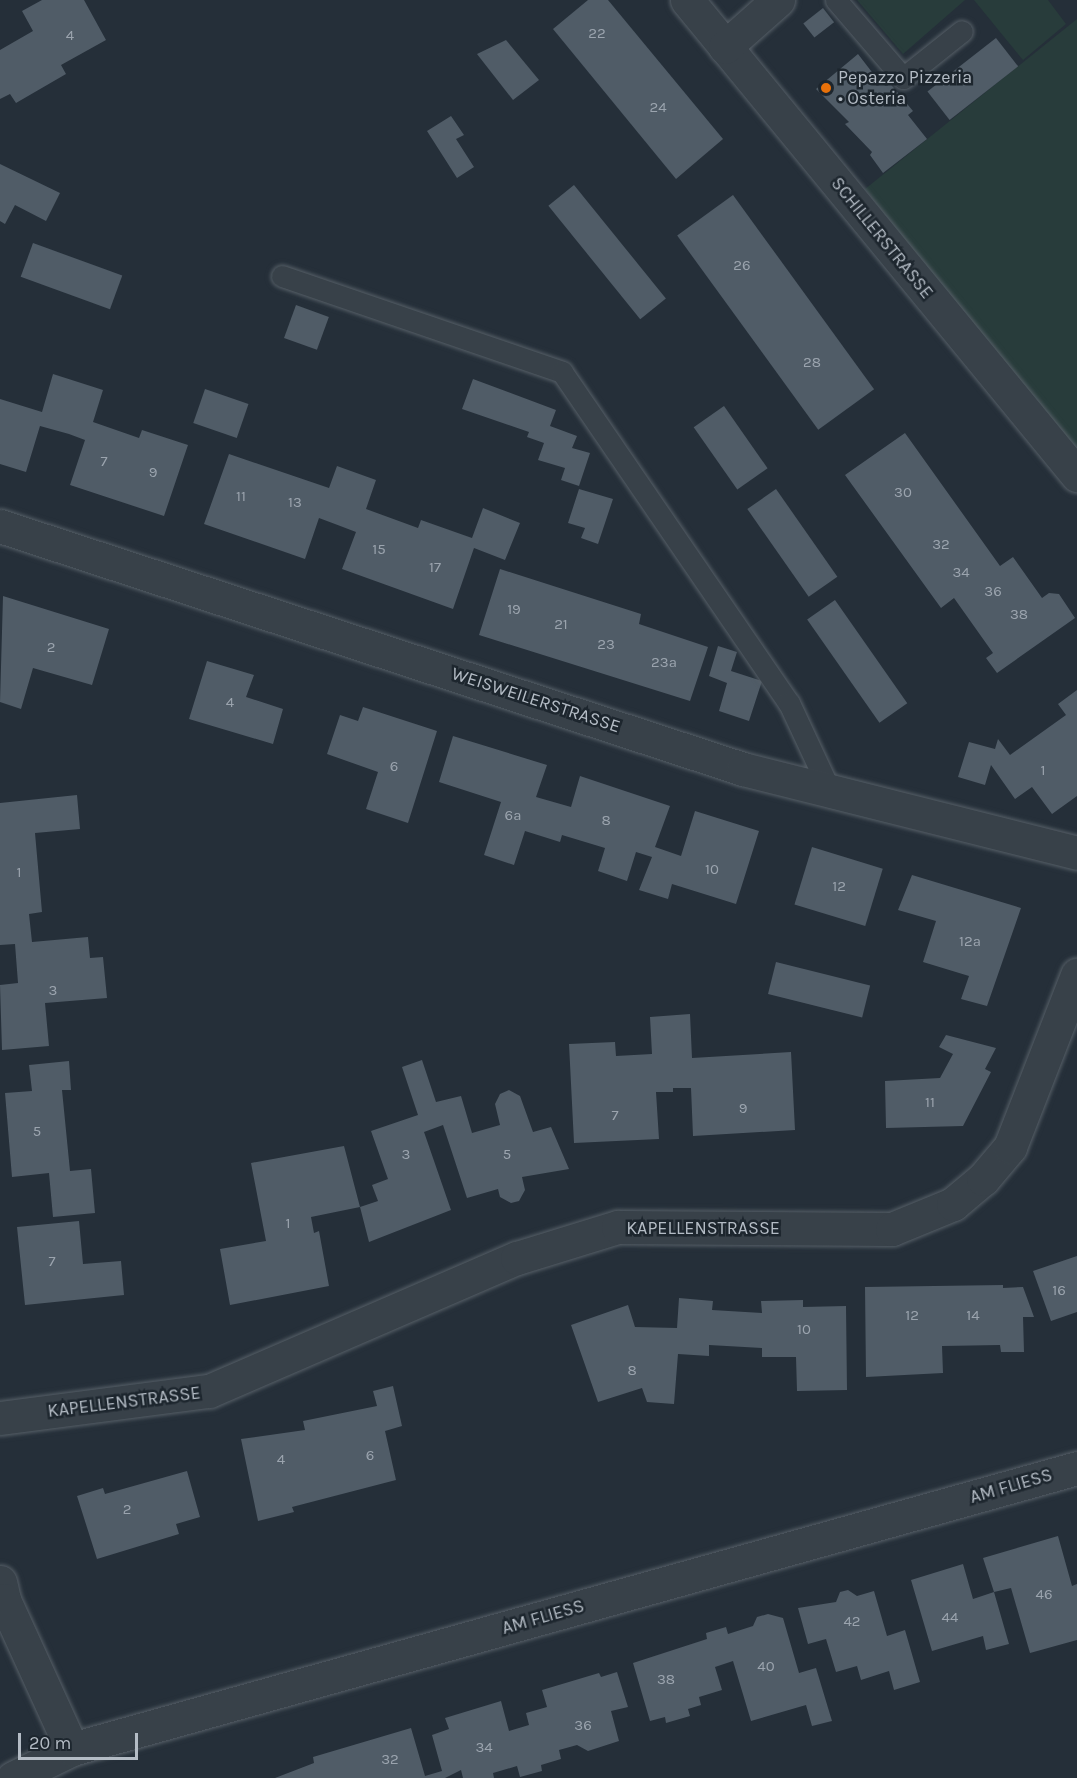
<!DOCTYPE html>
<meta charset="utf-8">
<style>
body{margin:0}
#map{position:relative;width:1077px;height:1778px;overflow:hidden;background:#252f39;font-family:Karla,sans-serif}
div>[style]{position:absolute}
.green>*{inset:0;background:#283c3b}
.building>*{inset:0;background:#505c67;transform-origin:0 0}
.roads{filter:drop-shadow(0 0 2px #565f67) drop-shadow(0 0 2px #565f67)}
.lane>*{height:21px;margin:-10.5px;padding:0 10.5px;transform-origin:10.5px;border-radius:10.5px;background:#384149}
.street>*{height:33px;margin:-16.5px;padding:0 16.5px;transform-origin:16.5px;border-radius:16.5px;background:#384149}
.dots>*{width:16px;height:16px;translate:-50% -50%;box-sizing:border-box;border:3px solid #1d262e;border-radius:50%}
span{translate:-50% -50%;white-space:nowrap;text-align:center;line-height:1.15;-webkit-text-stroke:5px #1d262e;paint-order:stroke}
.number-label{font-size:15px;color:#9ba4ae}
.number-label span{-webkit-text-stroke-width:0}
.poi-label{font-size:18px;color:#b4bcc5}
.left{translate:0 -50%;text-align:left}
.street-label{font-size:18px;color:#b4bcc5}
.scale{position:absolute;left:18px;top:1733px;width:120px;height:27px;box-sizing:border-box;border:3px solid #b4bcc5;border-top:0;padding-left:8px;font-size:18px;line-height:21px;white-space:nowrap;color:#b4bcc5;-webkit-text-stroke:4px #1d262e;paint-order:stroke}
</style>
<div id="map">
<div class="green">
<div style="clip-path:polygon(857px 0,965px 0,903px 54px)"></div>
<div style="clip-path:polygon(974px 0,1048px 0,1066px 24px,1023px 60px)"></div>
<div style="clip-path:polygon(1077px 19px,1077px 463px,865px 189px)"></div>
</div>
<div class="building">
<div style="clip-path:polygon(42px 0,84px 0,106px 40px,61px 65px,66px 74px,16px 103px,10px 94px,0 99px,0 50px,33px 31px,22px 11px)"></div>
<div style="clip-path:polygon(588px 0,608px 0,723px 139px,676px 179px,553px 29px)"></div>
<div style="left:823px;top:8px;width:18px;height:25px;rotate:52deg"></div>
<div style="left:996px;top:38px;width:36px;height:87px;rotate:52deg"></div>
<div style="clip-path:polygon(506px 40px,539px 80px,513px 100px,477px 54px)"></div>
<div style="clip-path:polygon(858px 54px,878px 80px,883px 75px,913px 111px,908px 115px,927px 139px,883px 173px,870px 155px,872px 152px,845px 124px,849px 122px,816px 89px)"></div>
<div style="clip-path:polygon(451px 116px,464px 135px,456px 139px,474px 167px,457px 178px,427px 131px)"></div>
<div style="clip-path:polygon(0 164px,60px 193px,46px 221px,15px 205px,5px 224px,0 221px)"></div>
<div style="left:574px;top:185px;width:146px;height:33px;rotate:51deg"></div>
<div style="left:733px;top:195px;width:240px;height:69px;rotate:54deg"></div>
<div style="left:33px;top:243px;width:95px;height:36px;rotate:20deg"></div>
<div style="left:296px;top:305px;width:35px;height:35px;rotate:20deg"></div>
<div style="clip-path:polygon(53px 374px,103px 390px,93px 422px,139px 438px,142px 430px,188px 445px,164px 516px,70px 485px,85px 440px,69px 434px,40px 426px,26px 472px,0 464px,0 399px,42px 412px)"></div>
<div style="clip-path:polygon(473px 379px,556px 410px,550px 426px,577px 436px,572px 448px,590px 453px,579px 486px,561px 480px,565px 468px,538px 460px,544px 443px,527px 437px,529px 432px,462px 409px)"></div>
<div style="left:205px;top:389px;width:46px;height:36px;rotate:19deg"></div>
<div style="left:724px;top:406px;width:76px;height:37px;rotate:55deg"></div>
<div style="clip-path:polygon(905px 433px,1000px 566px,1013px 557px,1042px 598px,1049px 593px,1059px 594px,1075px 618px,997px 673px,986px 658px,993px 653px,954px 598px,941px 608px,845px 475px)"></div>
<div style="clip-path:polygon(229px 454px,329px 488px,337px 466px,376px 480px,366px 509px,418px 528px,421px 520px,472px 538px,483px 508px,520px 523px,505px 560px,474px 548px,453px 609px,342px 569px,356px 532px,335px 524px,319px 518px,305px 559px,204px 524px)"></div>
<div style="clip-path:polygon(579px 489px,613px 499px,598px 544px,581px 538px,585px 528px,568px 523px)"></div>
<div style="left:776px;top:489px;width:107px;height:35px;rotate:55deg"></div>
<div style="clip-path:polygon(500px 569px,641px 614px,639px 624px,708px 647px,690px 701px,479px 635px)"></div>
<div style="clip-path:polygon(3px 596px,109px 629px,92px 685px,33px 668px,21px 709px,0 702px)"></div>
<div style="left:835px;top:600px;width:126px;height:34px;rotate:55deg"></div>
<div style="clip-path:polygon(718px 646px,737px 652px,731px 671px,762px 681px,749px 721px,719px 711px,727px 683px,709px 676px)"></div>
<div style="clip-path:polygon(207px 661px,254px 675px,246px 697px,283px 709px,273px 744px,189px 719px)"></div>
<div style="clip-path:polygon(1077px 690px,1077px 796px,1052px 814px,1032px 787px,1015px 799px,991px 765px,985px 785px,958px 777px,969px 742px,995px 749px,998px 739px,1010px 755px,1066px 715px,1058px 704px)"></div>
<div style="clip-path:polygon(363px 707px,437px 731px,408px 823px,366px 809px,378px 772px,327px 754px,340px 715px,358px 721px)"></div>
<div style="clip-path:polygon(453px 736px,547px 765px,536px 797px,571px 807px,580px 776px,670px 806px,655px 847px,681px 856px,695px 811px,759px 831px,736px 904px,672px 884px,668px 899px,639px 890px,652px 857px,636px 852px,627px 881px,598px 871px,605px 848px,562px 835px,560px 842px,525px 831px,514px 865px,484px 855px,501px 802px,439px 782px)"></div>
<div style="clip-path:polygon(77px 795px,80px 829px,35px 833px,42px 912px,29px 914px,32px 942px,88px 937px,90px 958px,103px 957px,107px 998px,45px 1003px,49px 1046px,2px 1050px,0 985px,18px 983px,15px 944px,0 945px,0 803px)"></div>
<div style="left:812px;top:847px;width:74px;height:60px;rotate:17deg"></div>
<div style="clip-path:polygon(912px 875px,1021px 908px,987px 1006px,961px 999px,969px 976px,923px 962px,936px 921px,898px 910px)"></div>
<div style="left:776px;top:962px;width:97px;height:33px;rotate:14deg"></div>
<div style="clip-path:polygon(690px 1014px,692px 1058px,791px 1052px,795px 1130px,693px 1136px,691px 1088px,673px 1088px,673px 1092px,656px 1092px,659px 1139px,574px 1143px,569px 1044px,615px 1042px,616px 1056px,652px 1054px,650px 1017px)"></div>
<div style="clip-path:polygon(946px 1035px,996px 1048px,985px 1069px,991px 1072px,963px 1126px,886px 1128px,885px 1081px,940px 1078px,953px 1054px,939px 1047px)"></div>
<div style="clip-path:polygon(422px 1060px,436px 1102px,461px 1096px,472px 1133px,500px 1125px,495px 1104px,500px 1094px,509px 1090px,520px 1096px,533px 1132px,551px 1127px,569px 1169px,522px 1177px,525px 1190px,519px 1201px,511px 1203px,500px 1197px,498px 1189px,467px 1198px,443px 1125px,424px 1132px,451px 1210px,369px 1242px,360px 1207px,378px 1201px,372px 1185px,388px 1179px,371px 1131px,418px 1115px,402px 1067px)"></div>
<div style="clip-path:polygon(69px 1061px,71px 1090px,62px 1090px,70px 1171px,91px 1169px,95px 1213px,53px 1217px,49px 1173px,12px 1177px,5px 1093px,32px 1091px,29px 1065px)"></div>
<div style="clip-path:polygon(344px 1146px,360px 1207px,311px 1217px,314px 1233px,319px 1231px,329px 1286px,230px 1305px,220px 1249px,266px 1241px,251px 1163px)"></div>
<div style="clip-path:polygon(79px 1221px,83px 1264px,121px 1261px,124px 1295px,25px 1305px,17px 1227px)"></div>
<div style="clip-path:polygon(1077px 1256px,1077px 1312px,1051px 1321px,1033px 1271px)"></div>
<div style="clip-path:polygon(1003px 1285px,1003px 1288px,1023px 1287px,1034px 1317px,1023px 1317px,1024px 1352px,1001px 1352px,1000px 1345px,942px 1346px,943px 1373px,866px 1377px,865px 1287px)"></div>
<div style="clip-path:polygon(679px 1298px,713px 1301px,712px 1310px,762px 1313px,761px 1301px,803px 1300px,803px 1307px,846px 1306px,847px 1390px,797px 1391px,796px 1357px,762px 1357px,762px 1348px,709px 1345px,709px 1356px,678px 1354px,674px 1404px,647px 1402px,642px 1388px,598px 1402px,571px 1325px,628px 1305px,635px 1327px,677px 1328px)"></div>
<div style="clip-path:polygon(393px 1386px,402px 1426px,385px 1431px,396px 1480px,292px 1507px,294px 1512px,258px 1521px,241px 1439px,305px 1430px,303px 1421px,377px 1406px,373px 1391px)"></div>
<div style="clip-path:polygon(187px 1471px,200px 1517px,176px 1524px,179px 1534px,97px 1559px,77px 1496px,103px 1488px,105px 1494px)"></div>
<div style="clip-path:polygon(1058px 1536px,1072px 1586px,1077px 1584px,1077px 1640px,1030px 1653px,1011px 1588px,994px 1592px,983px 1558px)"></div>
<div style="clip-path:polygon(963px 1564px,973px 1599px,994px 1592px,1009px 1644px,986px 1650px,983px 1636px,932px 1651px,911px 1580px)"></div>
<div style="clip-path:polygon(848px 1590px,857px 1596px,874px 1591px,887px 1636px,905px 1630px,920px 1682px,894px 1690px,889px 1671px,861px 1680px,857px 1666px,836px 1672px,826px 1639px,808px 1644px,798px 1608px,836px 1602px,840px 1592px)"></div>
<div style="clip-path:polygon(768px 1614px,783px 1618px,799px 1673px,816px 1668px,832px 1721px,812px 1726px,806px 1705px,751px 1721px,733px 1661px,715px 1667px,722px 1690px,699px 1697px,701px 1705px,688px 1709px,690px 1716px,666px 1723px,665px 1717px,650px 1721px,633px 1663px,707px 1639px,706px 1633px,726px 1627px,728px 1634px,753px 1626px,757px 1617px)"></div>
<div style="clip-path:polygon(617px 1672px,628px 1707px,611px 1711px,619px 1741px,588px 1751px,577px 1745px,559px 1750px,561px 1759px,541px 1765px,542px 1771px,520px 1777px,517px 1766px,493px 1773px,494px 1778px,463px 1778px,461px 1770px,445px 1778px,275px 1778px,314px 1763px,313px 1757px,411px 1728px,425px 1776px,442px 1771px,432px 1735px,449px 1729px,445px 1718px,501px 1701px,509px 1731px,529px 1725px,526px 1713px,547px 1707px,542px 1690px,599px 1673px,601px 1677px)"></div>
</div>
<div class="roads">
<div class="lane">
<div style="left:836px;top:0;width:103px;rotate:49.3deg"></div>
<div style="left:903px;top:78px;width:75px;rotate:-38.5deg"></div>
<div style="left:282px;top:276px;width:296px;rotate:18.9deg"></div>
<div style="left:562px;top:372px;width:401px;rotate:55.6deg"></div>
<div style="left:789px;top:703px;width:97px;rotate:65deg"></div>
</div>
<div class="street">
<div style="left:687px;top:0;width:615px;rotate:50.61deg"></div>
<div style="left:725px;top:47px;width:71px;rotate:-41.6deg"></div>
<div style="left:0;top:526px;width:782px;rotate:18.11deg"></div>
<div style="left:743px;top:769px;width:344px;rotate:14.1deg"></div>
<div style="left:0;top:1418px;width:211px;rotate:-7.4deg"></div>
<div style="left:209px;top:1391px;width:335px;rotate:-23.4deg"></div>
<div style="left:517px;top:1258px;width:106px;rotate:-17.1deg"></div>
<div style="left:618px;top:1227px;width:274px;rotate:0.4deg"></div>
<div style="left:892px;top:1229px;width:66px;rotate:-22.3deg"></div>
<div style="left:953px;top:1204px;width:39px;rotate:-40deg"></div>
<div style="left:983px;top:1179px;width:42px;rotate:-49.8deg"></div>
<div style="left:1010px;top:1147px;width:185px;rotate:-68.7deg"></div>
<div style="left:0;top:1582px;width:18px;rotate:77deg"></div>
<div style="left:4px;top:1600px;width:164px;rotate:65.5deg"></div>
<div style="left:13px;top:1778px;width:66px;rotate:-26.2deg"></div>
<div style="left:72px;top:1749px;width:1044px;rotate:-15.62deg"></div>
</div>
</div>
<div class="dots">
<div style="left:826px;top:88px;background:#e8710a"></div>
</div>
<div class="number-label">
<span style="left:597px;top:34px">22</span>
<span style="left:70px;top:36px">4</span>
<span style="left:658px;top:108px">24</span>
<span style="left:742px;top:266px">26</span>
<span style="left:812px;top:363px">28</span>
<span style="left:104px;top:462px">7</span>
<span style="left:153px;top:473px">9</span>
<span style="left:903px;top:493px">30</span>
<span style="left:241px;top:497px">11</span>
<span style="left:295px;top:503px">13</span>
<span style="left:941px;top:545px">32</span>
<span style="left:379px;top:550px">15</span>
<span style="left:435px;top:568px">17</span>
<span style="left:961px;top:573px">34</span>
<span style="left:993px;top:592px">36</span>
<span style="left:514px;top:610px">19</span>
<span style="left:1019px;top:615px">38</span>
<span style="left:561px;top:625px">21</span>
<span style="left:606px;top:645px">23</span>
<span style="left:51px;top:648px">2</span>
<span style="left:664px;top:663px">23a</span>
<span style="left:230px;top:703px">4</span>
<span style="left:394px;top:767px">6</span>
<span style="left:1043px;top:771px">1</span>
<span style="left:513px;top:816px">6a</span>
<span style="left:606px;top:821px">8</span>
<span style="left:712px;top:870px">10</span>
<span style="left:19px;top:873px">1</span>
<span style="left:839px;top:887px">12</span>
<span style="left:970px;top:942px">12a</span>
<span style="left:53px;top:991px">3</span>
<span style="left:930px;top:1103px">11</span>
<span style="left:743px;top:1109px">9</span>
<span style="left:615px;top:1116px">7</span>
<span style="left:37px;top:1132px">5</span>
<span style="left:406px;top:1155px">3</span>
<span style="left:507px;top:1155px">5</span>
<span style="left:288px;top:1224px">1</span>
<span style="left:52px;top:1262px">7</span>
<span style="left:1059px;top:1291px">16</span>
<span style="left:912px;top:1316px">12</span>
<span style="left:973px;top:1316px">14</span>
<span style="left:804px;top:1330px">10</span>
<span style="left:632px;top:1371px">8</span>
<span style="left:370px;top:1456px">6</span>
<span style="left:281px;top:1460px">4</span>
<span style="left:127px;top:1510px">2</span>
<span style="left:1044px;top:1595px">46</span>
<span style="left:950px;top:1618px">44</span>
<span style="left:852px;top:1622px">42</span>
<span style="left:766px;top:1667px">40</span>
<span style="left:666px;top:1680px">38</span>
<span style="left:583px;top:1726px">36</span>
<span style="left:484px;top:1748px">34</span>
<span style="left:390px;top:1760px">32</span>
</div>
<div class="poi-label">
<span class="left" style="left:838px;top:88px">Pepazzo Pizzeria<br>• Osteria</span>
</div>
<div class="street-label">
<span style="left:882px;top:238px;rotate:51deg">SCHILLERSTRASSE</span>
<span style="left:536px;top:700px;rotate:18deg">WEISWEILERSTRASSE</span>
<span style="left:703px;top:1228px">KAPELLENSTRASSE</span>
<span style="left:124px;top:1402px;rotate:-7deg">KAPELLENSTRASSE</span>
<span style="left:1011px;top:1486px;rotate:-16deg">AM FLIESS</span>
<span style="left:543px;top:1617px;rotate:-16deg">AM FLIESS</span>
</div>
<div class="scale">20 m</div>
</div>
